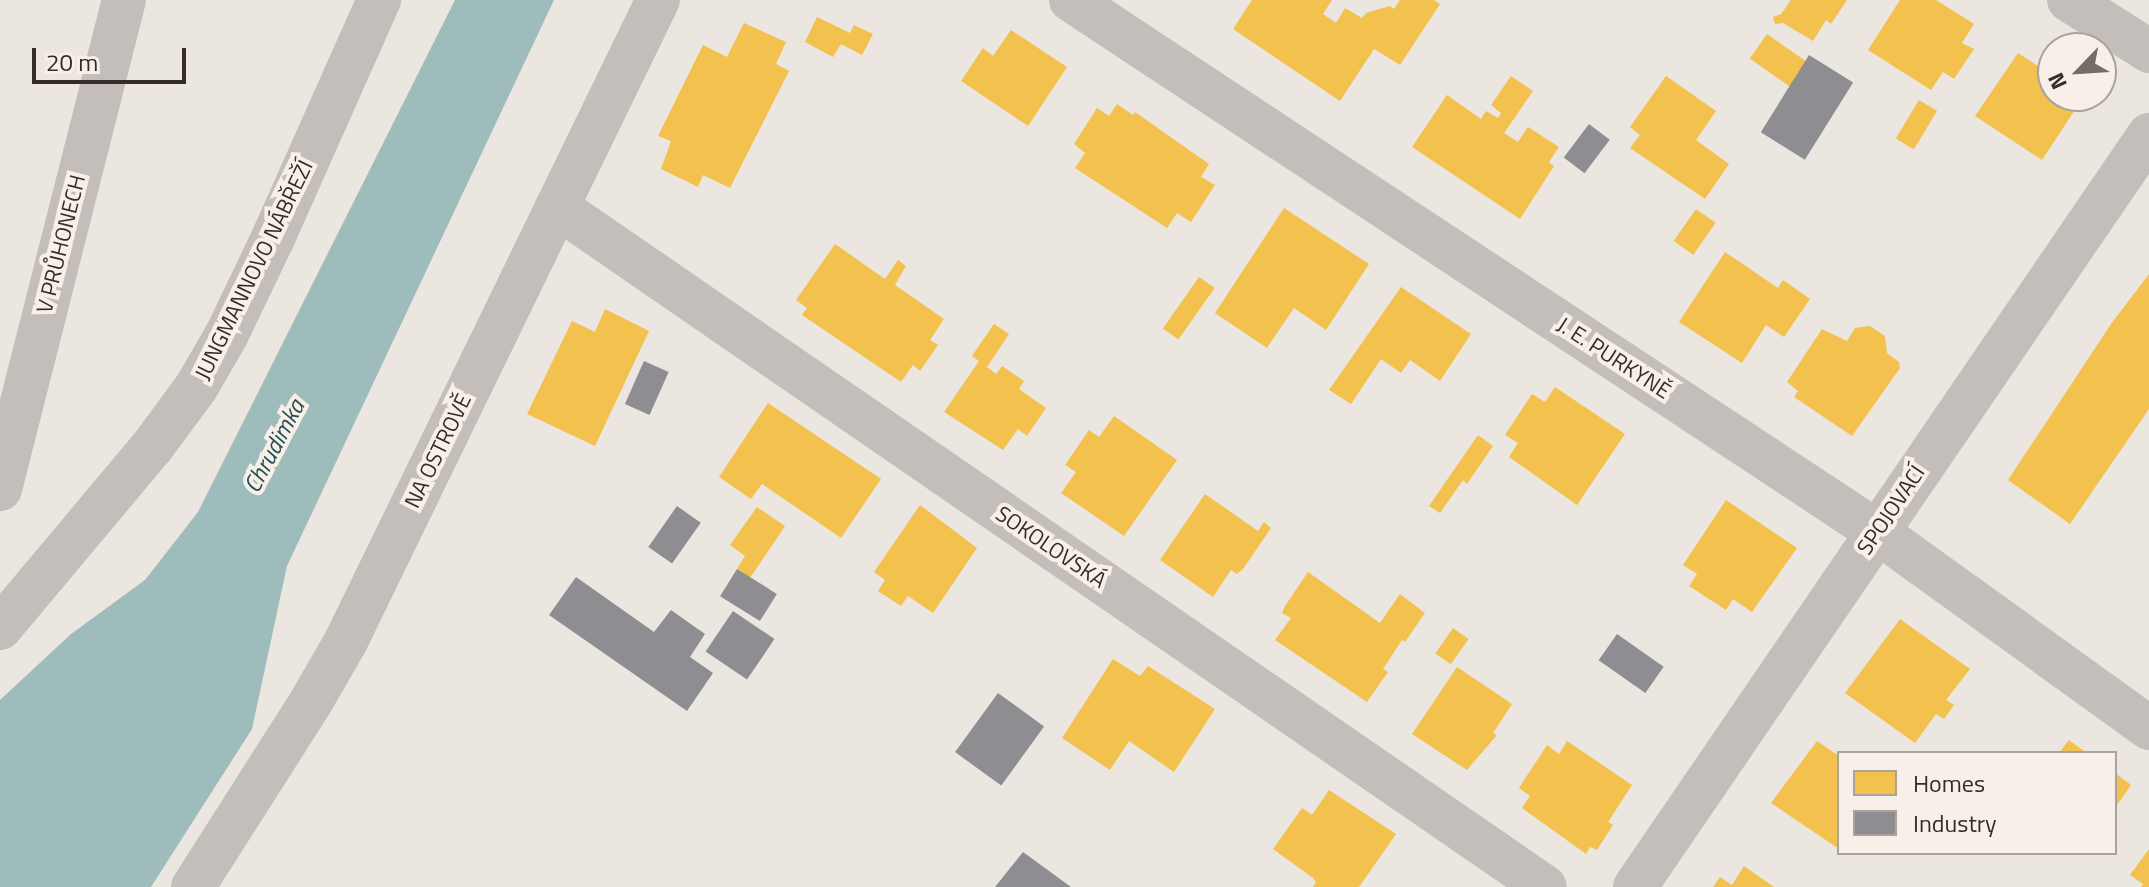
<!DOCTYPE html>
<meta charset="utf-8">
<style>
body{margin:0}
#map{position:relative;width:2149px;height:887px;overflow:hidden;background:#ece6e0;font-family:"Titillium Web",sans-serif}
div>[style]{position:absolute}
.water>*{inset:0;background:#9ebcbb}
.homes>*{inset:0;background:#f2c14e;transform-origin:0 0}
.industry>*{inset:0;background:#8d8d92;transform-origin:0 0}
.minor>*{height:44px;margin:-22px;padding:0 22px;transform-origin:22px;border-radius:22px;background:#c4beba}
span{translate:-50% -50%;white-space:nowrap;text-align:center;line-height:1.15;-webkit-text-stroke:8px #f8f0e8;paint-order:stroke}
.street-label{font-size:22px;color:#352c28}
.water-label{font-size:24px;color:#215053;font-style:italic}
.legend{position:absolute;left:1837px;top:751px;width:280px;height:104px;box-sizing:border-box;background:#f8f0e8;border:2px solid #aaa29b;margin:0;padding:10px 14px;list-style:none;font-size:24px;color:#352c28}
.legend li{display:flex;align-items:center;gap:16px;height:40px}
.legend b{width:40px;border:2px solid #aaa29b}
.north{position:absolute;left:2037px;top:32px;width:80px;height:80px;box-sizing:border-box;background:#f8f0e8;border:2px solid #aaa29b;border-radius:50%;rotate:245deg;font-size:22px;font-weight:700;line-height:32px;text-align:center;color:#352c28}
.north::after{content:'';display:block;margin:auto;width:28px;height:36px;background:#756d68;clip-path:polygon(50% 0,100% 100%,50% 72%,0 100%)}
.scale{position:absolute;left:32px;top:48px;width:154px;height:36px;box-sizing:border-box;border:4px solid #352c28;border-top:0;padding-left:10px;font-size:24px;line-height:28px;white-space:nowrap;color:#352c28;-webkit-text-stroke:6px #f8f0e8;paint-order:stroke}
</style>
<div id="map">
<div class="water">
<div style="clip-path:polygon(455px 0,554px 0,287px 566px,252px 729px,151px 887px,0 887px,0 700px,71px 634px,145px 580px,198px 512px)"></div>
</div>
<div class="homes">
<div style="clip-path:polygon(1252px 0,1332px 0,1323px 14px,1336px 23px,1345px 8px,1362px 18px,1366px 13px,1390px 6px,1394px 9px,1400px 0,1434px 0,1440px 4px,1400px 65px,1374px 49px,1340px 101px,1233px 29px)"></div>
<div style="clip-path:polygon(1791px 0,1847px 0,1831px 24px,1826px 20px,1813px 41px,1783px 23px,1775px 24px,1773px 17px,1781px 14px)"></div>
<div style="clip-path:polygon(1900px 0,1936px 0,1974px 24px,1962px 43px,1974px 49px,1954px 79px,1943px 72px,1931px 90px,1868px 50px)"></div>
<div style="clip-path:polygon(817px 17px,850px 33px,854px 25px,873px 34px,862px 55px,841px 44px,833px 57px,805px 42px)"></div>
<div style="clip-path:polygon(744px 23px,786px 42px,776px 64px,789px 71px,730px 188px,703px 175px,698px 187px,661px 169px,671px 141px,658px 136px,703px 45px,727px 57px)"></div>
<div style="clip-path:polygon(1011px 30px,1067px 67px,1028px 126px,961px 81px,983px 48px,993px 56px)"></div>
<div style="left:1767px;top:34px;width:49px;height:30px;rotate:35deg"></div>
<div style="clip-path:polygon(2018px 53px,2053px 76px,2053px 96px,2084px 96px,2042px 160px,1975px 116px)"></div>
<div style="clip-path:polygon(1511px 76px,1533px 91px,1504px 133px,1518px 142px,1528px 127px,1559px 147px,1549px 162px,1554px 166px,1520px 219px,1412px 147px,1447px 95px,1481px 119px,1486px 111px,1498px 118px,1501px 113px,1491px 105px)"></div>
<div style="clip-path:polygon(1666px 76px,1716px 111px,1696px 140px,1729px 164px,1705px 199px,1630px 148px,1640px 135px,1630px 127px)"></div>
<div style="left:1919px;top:100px;width:21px;height:45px;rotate:31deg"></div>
<div style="clip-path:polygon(1117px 104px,1133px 115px,1135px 112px,1209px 164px,1201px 177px,1215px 185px,1191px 222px,1177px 213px,1167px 228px,1075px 168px,1085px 153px,1074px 144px,1097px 108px,1109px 116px)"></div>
<div style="clip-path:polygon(1284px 208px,1369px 264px,1326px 330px,1294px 308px,1267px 348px,1215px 313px)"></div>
<div style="left:1696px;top:209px;width:24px;height:39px;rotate:35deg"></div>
<div style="clip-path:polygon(835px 244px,885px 279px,898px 260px,906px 266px,895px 285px,944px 319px,930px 340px,938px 345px,920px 371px,913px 365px,901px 382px,802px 315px,807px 308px,796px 300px)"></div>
<div style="clip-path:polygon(1725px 252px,1778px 288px,1783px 280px,1810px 299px,1784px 337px,1766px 325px,1742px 363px,1679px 322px)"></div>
<div style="clip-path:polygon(2149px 274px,2149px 409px,2070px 524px,2008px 480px,2111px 324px)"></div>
<div style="left:1199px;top:277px;width:19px;height:63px;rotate:35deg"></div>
<div style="clip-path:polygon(1401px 287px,1471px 334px,1440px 381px,1410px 360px,1401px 373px,1381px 359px,1351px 404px,1329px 390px)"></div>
<div style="clip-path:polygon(605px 309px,649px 331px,595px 446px,527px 414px,572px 321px,595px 332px)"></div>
<div style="clip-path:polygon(994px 324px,1009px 334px,987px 367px,996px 374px,1002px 366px,1024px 381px,1019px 389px,1046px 408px,1027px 436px,1018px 429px,1003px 450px,944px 412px,979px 361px,972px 356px)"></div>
<div style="clip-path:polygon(1870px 326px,1885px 336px,1887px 353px,1899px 362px,1900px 368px,1852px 436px,1794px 397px,1798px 391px,1787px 382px,1822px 329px,1847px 341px,1855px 328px)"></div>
<div style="clip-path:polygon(1555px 387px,1625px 434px,1577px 505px,1509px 457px,1518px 443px,1505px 435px,1532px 394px,1545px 402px)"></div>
<div style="clip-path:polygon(768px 403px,881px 479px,841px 538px,762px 484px,751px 499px,719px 477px)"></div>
<div style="clip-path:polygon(1114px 416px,1177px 460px,1124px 536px,1061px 493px,1076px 472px,1065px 465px,1089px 430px,1099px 437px)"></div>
<div style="clip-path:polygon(1478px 435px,1493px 446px,1467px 484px,1463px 480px,1440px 513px,1429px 506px)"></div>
<div style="clip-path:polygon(1205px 494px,1258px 531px,1264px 522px,1271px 528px,1243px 569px,1237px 574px,1231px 570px,1213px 597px,1160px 560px)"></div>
<div style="clip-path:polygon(1726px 500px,1797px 548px,1752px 612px,1733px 599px,1726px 610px,1689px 586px,1697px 574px,1683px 565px)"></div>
<div style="clip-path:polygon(920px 505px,977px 548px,933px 613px,908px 596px,901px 606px,878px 591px,885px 580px,874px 572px)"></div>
<div style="clip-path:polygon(757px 507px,785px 526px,750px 578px,737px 569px,745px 556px,730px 545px)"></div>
<div style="clip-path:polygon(1308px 572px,1380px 623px,1400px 594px,1425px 613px,1405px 642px,1402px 640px,1383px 669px,1388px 672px,1367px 702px,1275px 640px,1291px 618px,1282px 613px,1285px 606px)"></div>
<div style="clip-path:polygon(1900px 619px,1970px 669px,1946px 700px,1954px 705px,1944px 719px,1936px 714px,1915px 743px,1845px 693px)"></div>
<div style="left:1453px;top:628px;width:19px;height:31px;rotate:35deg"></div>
<div style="clip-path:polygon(1113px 659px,1140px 676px,1148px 666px,1215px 709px,1174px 772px,1129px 741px,1110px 770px,1062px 738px)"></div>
<div style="clip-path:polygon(1457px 667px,1512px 704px,1493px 733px,1497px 735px,1467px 770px,1412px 734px)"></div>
<div style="clip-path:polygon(2069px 740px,2087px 753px,2059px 753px)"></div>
<div style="clip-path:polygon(1567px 741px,1632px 785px,1608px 822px,1613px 825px,1597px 850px,1590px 847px,1586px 854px,1522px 808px,1530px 796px,1519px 788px,1547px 745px,1559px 754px)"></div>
<div style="clip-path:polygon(1817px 741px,1839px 756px,1839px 849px,1771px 803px)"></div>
<div style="clip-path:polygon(2115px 773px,2131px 785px,2115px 808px)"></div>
<div style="clip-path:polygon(1329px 790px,1396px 834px,1359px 887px,1313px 887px,1316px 882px,1313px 878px,1273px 849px,1302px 808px,1312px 815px)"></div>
<div style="clip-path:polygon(2149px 849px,2149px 887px,2141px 887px,2143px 884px,2130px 875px)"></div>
<div style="clip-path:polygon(1744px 866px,1774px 887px,1713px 887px,1720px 877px,1732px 885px)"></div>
</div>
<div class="industry">
<div style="left:1809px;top:55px;width:52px;height:91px;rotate:32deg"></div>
<div style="left:1589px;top:124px;width:26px;height:42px;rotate:37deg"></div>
<div style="left:644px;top:361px;width:27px;height:47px;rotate:24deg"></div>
<div style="left:677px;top:506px;width:29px;height:50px;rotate:35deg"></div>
<div style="left:737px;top:569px;width:47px;height:32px;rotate:32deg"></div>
<div style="clip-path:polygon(576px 577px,654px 632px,671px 610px,705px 634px,690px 657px,713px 673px,687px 711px,549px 615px)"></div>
<div style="left:733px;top:611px;width:50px;height:49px;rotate:34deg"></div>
<div style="left:1617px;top:634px;width:57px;height:32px;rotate:35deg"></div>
<div style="left:998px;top:693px;width:57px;height:73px;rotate:36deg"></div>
<div style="clip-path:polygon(1023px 852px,1071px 887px,995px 887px)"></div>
</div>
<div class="minor">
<div style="left:1071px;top:0;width:964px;rotate:33.41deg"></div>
<div style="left:1876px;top:531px;width:337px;rotate:35.8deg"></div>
<div style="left:2069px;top:0;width:95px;rotate:32.5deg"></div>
<div style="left:557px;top:207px;width:1199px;rotate:34.54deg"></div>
<div style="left:0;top:489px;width:504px;rotate:-75.77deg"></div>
<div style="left:0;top:628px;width:236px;rotate:-50deg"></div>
<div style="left:152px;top:447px;width:76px;rotate:-53.6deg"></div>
<div style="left:197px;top:386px;width:60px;rotate:-60deg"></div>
<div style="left:227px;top:334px;width:106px;rotate:-64.4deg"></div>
<div style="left:273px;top:238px;width:261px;rotate:-66deg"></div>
<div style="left:193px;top:887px;width:222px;rotate:-57.5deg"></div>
<div style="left:312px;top:700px;width:68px;rotate:-60deg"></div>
<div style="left:346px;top:641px;width:713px;rotate:-64.05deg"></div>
<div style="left:1635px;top:887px;width:911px;rotate:-55.65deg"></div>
</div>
<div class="street-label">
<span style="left:61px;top:244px;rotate:-76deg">V PRŮHONECH</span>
<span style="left:254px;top:270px;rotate:-64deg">JUNGMANNOVO NÁBŘEŽÍ</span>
<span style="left:1614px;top:358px;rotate:33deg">J. E. PURKYNĚ</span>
<span style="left:438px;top:451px;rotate:-64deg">NA OSTROVĚ</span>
<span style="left:1891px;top:510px;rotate:-56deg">SPOJOVACÍ</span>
<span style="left:1051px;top:547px;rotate:34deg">SOKOLOVSKÁ</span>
</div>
<div class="water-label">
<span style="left:274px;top:446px;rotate:-62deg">Chrudimka</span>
</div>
<ul class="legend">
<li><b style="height:22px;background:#f2c14e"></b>Homes</li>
<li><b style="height:22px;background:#8d8d92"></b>Industry</li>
</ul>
<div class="north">N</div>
<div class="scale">20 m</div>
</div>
